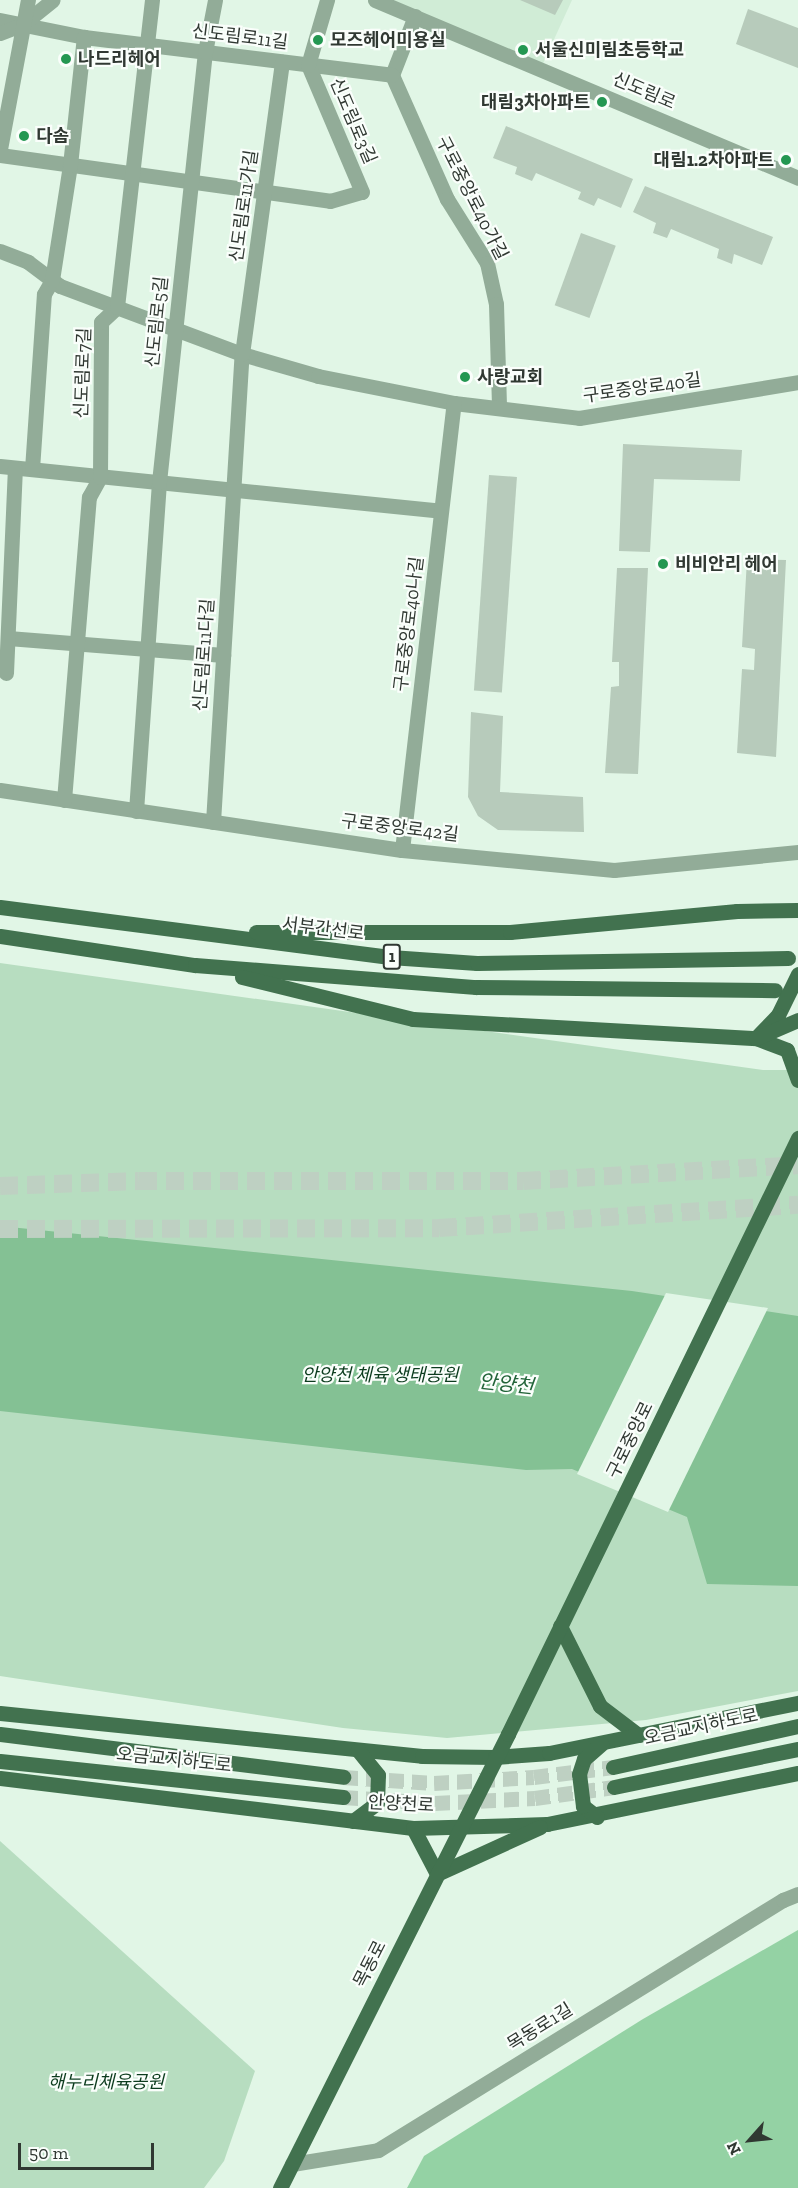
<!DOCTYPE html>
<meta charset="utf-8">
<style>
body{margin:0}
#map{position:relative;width:798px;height:2188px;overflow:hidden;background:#e1f6e6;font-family:"Zilla Slab","Noto Sans KR",serif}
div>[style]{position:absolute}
.built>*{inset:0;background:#d0ecd6}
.green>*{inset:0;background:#b7ddc0}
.forest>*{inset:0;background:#94d2a4}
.water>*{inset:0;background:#84c194}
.pier>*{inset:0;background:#e1f6e6}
.building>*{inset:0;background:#b7cbbb;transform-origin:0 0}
.major-tunnel>*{height:15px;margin-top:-7.5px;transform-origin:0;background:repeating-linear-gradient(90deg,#bed0c2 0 15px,transparent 0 23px)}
.highway-tunnel>*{height:18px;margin-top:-9px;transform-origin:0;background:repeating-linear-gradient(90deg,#bed0c2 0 18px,transparent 0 27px)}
.minor>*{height:15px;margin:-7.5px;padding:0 7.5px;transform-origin:7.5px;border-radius:7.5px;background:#92ac98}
.major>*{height:15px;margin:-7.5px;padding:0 7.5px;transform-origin:7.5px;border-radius:7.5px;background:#42724f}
.major-bridge>*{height:15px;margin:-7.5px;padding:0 7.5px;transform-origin:7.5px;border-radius:7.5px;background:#42724f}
.dots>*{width:16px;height:16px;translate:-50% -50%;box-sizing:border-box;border:3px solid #fafefb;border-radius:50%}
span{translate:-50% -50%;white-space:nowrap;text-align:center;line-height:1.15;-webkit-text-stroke:4.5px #fafefb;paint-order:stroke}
.shield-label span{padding:2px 4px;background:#fafefb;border:2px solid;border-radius:4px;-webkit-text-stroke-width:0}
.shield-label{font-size:16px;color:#303832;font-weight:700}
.street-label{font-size:18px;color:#303832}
.poi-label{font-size:18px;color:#303832;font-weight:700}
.left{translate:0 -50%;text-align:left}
.right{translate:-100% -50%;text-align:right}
.park-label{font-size:18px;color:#0c3c1e;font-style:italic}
.water-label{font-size:20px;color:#226439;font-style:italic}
.north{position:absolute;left:720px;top:2110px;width:60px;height:60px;-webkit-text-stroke:4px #fafefb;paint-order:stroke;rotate:243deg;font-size:16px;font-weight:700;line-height:24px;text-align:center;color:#303832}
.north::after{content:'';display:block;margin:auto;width:21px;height:27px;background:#303832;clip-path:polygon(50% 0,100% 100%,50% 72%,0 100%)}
.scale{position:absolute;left:18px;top:2143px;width:136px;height:27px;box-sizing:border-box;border:3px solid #303832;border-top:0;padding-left:8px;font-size:18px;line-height:21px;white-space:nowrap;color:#303832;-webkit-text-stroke:4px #fafefb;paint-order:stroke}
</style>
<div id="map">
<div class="built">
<div style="clip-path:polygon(375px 0,572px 0,541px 68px)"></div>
</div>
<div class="green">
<div style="clip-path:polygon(0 963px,763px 1070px,798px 1070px,798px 1691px,646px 1720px,447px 1738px,343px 1728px,0 1676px)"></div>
<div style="clip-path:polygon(0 1841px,255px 2071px,224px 2161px,204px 2188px,0 2188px)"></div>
</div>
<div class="forest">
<div style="clip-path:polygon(798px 1930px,798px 2188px,407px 2188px,424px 2156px,643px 2019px)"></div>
</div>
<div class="water">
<div style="clip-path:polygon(0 1226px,632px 1291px,798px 1316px,798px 1586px,707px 1584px,687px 1517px,572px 1469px,526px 1470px,0 1411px)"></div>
</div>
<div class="pier">
<div style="clip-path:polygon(666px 1293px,768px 1308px,668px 1512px,577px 1474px)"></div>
</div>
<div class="building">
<div style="clip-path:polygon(520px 0,563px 0,555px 15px)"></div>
<div style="clip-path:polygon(748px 9px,798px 28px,798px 68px,736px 44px)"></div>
<div style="clip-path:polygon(506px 126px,633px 179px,621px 208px,598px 198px,594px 206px,578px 199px,581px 192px,536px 173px,532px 181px,515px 174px,517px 167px,493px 158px)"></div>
<div style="clip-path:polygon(645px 186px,773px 237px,762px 265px,734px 254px,732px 264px,717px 258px,719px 249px,671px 229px,667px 238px,653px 233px,656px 223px,633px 212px)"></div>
<div style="left:581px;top:233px;width:37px;height:77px;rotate:20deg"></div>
<div style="clip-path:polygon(623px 444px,742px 450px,740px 481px,654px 479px,650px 552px,619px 551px)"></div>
<div style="left:489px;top:475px;width:28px;height:216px;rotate:4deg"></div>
<div style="clip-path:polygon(747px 559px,786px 560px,776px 757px,737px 753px,742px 669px,754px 670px,755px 649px,742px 647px)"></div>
<div style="clip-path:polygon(617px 568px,648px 568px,638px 774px,605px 773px,611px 687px,619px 686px,619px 662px,612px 662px)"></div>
<div style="clip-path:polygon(471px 712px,503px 716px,500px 792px,583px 797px,584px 832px,498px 830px,478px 816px,468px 797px)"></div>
</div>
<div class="major-tunnel">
<div style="left:343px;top:1777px;width:91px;rotate:3.8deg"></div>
<div style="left:434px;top:1783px;width:100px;rotate:-3.4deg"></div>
<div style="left:534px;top:1777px;width:80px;rotate:-7.2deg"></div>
<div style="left:343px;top:1797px;width:92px;rotate:3.7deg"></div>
<div style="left:435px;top:1803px;width:100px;rotate:-2.9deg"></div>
<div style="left:535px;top:1798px;width:80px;rotate:-7.9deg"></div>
</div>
<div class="highway-tunnel">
<div style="left:0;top:1186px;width:139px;rotate:-2.1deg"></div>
<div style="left:139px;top:1181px;width:384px"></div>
<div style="left:523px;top:1181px;width:275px;rotate:-3.3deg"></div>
<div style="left:0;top:1229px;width:439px;rotate:-0.1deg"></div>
<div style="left:439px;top:1228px;width:360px;rotate:-3.7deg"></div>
</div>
<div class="minor">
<div style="left:375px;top:0;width:459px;rotate:22.8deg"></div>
<div style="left:415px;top:16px;width:63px;rotate:111.3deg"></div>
<div style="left:392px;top:75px;width:136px;rotate:66.1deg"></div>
<div style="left:447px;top:199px;width:75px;rotate:58deg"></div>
<div style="left:487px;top:263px;width:42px;rotate:77.6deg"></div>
<div style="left:496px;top:304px;width:104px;rotate:88.3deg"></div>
<div style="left:0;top:20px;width:86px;rotate:11.4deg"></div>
<div style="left:84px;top:37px;width:310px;rotate:7deg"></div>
<div style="left:0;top:33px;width:25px;rotate:-21deg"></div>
<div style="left:23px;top:24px;width:38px;rotate:-39deg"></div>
<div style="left:0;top:149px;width:152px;rotate:-79.4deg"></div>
<div style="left:0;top:155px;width:333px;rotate:7.9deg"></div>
<div style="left:330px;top:201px;width:33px;rotate:-16deg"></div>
<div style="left:362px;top:192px;width:138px;rotate:-113deg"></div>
<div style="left:308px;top:65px;width:68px;rotate:-73.7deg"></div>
<div style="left:0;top:251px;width:30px;rotate:21deg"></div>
<div style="left:28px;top:262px;width:40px;rotate:37deg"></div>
<div style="left:60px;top:286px;width:194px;rotate:20.5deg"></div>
<div style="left:242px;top:354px;width:79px;rotate:16.1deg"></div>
<div style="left:318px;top:376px;width:139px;rotate:11.2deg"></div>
<div style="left:454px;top:403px;width:126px;rotate:6.8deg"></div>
<div style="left:579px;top:418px;width:222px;rotate:-9.3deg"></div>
<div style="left:0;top:466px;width:443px;rotate:5.8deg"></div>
<div style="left:32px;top:469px;width:175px;rotate:-86.1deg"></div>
<div style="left:44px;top:294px;width:16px;rotate:-60deg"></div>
<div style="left:52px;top:280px;width:116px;rotate:-81.1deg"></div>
<div style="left:70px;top:165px;width:129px;rotate:-83.8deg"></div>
<div style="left:8px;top:638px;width:216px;rotate:4.5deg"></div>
<div style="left:6px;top:673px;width:205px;rotate:-87.5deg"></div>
<div style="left:0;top:790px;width:406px;rotate:8.5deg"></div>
<div style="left:402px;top:850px;width:213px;rotate:5.4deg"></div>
<div style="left:614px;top:870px;width:185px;rotate:-5.6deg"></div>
<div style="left:64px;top:800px;width:304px;rotate:-85.3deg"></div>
<div style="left:89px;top:497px;width:23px;rotate:-61deg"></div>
<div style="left:100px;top:477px;width:155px;rotate:-89.6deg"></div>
<div style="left:101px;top:322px;width:22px;rotate:-43deg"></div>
<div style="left:117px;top:307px;width:309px;rotate:-83.5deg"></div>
<div style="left:136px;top:811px;width:330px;rotate:-86deg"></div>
<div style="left:159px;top:482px;width:432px;rotate:-83.9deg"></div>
<div style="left:205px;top:52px;width:53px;rotate:-79.1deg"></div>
<div style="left:213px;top:822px;width:469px;rotate:-86.5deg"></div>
<div style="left:242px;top:354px;width:295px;rotate:-82.2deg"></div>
<div style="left:402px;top:850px;width:450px;rotate:-83.4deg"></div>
<div style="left:292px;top:2164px;width:87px;rotate:-9.2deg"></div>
<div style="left:378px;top:2150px;width:476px;rotate:-31.7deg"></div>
<div style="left:783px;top:1900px;width:16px;rotate:-22deg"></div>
</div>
<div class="major">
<div style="left:0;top:907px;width:393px;rotate:7.3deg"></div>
<div style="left:390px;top:957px;width:87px;rotate:3.9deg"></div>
<div style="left:477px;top:963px;width:311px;rotate:-0.9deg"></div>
<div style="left:256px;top:932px;width:254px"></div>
<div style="left:510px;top:932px;width:228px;rotate:-5.3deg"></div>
<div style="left:737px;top:911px;width:61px;rotate:-0.9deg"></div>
<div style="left:0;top:936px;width:197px;rotate:8.5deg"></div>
<div style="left:195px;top:965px;width:282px;rotate:4.5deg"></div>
<div style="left:476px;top:987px;width:299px;rotate:0.6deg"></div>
<div style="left:798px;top:974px;width:46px;rotate:116deg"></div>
<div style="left:778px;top:1015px;width:32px;rotate:134deg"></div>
<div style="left:756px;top:1038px;width:33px;rotate:21deg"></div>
<div style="left:787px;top:1050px;width:32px;rotate:70deg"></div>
<div style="left:242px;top:977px;width:176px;rotate:13.8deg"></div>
<div style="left:413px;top:1019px;width:344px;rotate:3.2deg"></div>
<div style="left:756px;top:1038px;width:46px;rotate:-23.2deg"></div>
<div style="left:560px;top:1626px;width:89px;rotate:63.4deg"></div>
<div style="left:600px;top:1706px;width:48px;rotate:37.3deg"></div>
<div style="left:0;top:1713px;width:424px;rotate:5.8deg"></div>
<div style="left:422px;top:1756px;width:73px;rotate:0.8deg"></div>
<div style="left:495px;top:1757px;width:54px;rotate:-4.2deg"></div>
<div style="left:549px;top:1753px;width:254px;rotate:-11.4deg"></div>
<div style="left:0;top:1734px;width:346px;rotate:7.1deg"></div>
<div style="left:0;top:1761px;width:345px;rotate:6deg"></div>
<div style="left:613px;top:1767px;width:189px;rotate:-12.5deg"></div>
<div style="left:0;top:1778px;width:416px;rotate:6.9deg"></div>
<div style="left:413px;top:1828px;width:134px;rotate:-1.7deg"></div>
<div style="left:547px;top:1824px;width:256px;rotate:-11.5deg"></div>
<div style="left:614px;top:1787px;width:188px;rotate:-11.7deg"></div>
<div style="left:597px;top:1817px;width:18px;rotate:-142deg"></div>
<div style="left:583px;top:1806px;width:32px;rotate:-97deg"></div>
<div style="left:579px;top:1774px;width:16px;rotate:-72deg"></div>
<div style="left:584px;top:1759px;width:23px;rotate:-41deg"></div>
<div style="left:353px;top:1821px;width:30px;rotate:-37deg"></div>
<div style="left:377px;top:1803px;width:28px;rotate:-88deg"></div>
<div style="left:378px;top:1775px;width:32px;rotate:-129deg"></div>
<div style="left:413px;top:1828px;width:52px;rotate:62.4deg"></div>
<div style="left:437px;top:1874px;width:113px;rotate:-24.5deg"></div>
<div style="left:280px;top:2188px;width:508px;rotate:-63.33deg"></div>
</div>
<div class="major-bridge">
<div style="left:508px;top:1734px;width:663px;rotate:-64.05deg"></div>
</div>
<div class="dots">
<div style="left:318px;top:40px;background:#249752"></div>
<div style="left:523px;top:50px;background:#249752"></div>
<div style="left:66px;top:59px;background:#249752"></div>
<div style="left:602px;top:102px;background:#249752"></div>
<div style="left:24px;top:136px;background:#249752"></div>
<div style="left:786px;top:160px;background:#249752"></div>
<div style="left:465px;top:377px;background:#249752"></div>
<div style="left:663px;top:564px;background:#249752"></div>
</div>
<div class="shield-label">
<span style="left:392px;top:957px">1</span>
</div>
<div class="street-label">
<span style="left:240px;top:37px;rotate:7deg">신도림로11길</span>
<span style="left:644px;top:91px;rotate:23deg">신도림로</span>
<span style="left:353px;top:121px;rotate:67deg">신도림로3길</span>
<span style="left:472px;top:198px;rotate:63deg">구로중앙로40가길</span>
<span style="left:244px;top:206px;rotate:-82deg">신도림로11가길</span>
<span style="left:157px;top:322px;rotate:-84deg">신도림로5길</span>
<span style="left:83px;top:373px;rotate:-88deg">신도림로7길</span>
<span style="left:642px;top:388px;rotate:-8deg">구로중앙로40길</span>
<span style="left:409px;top:624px;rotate:-83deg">구로중앙로40나길</span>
<span style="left:204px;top:655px;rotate:-86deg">신도림로11다길</span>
<span style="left:400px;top:828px;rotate:7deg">구로중앙로42길</span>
<span style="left:323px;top:929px;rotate:7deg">서부간선로</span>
<span style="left:630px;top:1440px;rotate:-64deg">구로중앙로</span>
<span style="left:701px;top:1727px;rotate:-12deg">오금교지하도로</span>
<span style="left:174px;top:1760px;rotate:6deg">오금교지하도로</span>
<span style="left:401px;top:1804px;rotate:3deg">안양천로</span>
<span style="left:370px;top:1964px;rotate:-63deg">목동로</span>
<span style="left:540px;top:2027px;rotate:-32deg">목동로1길</span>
</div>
<div class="poi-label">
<span class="left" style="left:330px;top:40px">모즈헤어미용실</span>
<span class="left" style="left:535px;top:50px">서울신미림초등학교</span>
<span class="left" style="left:78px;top:59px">나드리헤어</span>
<span class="right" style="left:590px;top:102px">대림3차아파트</span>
<span class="left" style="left:36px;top:136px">다솜</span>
<span class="right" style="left:774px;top:160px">대림1.2차아파트</span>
<span class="left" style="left:477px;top:377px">사랑교회</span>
<span class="left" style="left:675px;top:564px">비비안리 헤어</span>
</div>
<div class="park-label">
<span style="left:380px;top:1375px">안양천 체육 생태공원</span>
<span style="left:106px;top:2082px">해누리체육공원</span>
</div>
<div class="water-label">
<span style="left:506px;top:1384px;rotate:6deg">안양천</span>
</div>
<div class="north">N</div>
<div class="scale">50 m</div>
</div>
